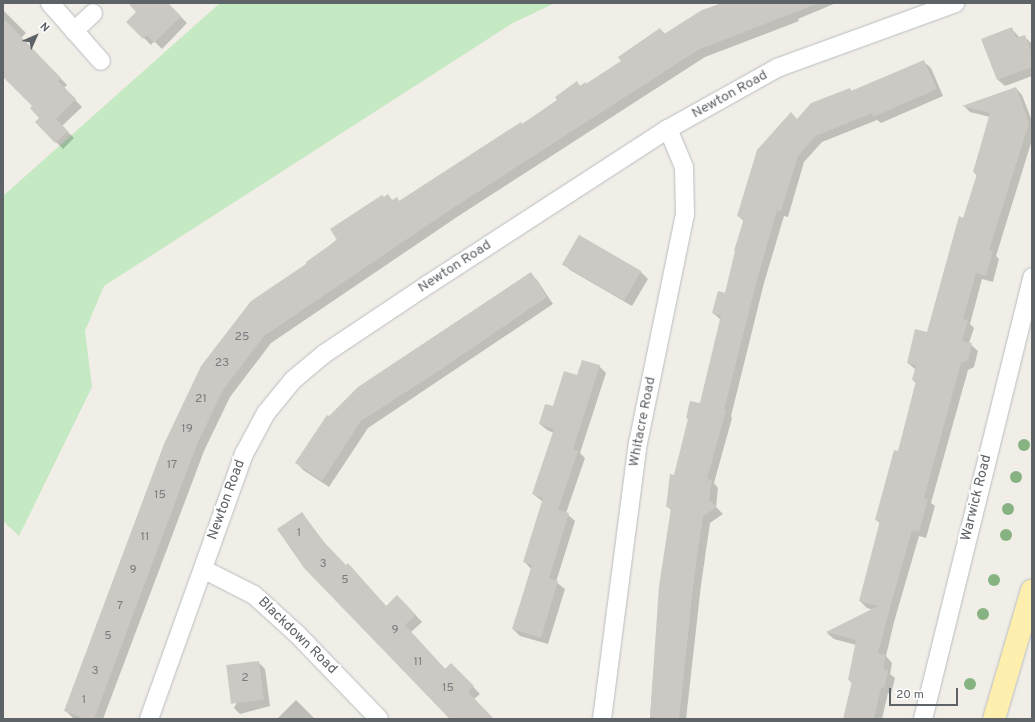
<!DOCTYPE html>
<style>
body{margin:0}
#map{position:relative;width:1035px;height:722px;overflow:hidden;background:#f1eee7;font-family:Overpass,sans-serif}
div>[style]{position:absolute}
.green>*{inset:0;background:#c4e9c3}
.shadow>*{inset:0;background:#0003}
.building>*{inset:0;background:#ccc9c4;transform-origin:0 0}
.roads{filter:drop-shadow(0 0 1px #b9bcc1) drop-shadow(0 0 1px #b9bcc1)}
.street>*{height:18px;margin:-9px;padding:0 9px;transform-origin:9px;border-radius:9px;background:#fff}
.primary>*{height:22px;margin:-11px;padding:0 11px;transform-origin:11px;border-radius:11px;background:#ffefae}
.trees>*{width:12px;height:12px;margin:-6px;border-radius:50%;background:#87b383}
span{translate:-50% -50%;white-space:nowrap;text-align:center;line-height:1.15;-webkit-text-stroke:4px #fff;paint-order:stroke}
.number-label{font-size:12px;color:#7a7c7f}
.number-label span{-webkit-text-stroke-width:0}
.street-label{font-size:14px;color:#5e6368}
.frame{position:absolute;inset:0;border:4px solid #5e6368;pointer-events:none}
.north{position:absolute;left:16px;top:16px;width:40px;height:40px;-webkit-text-stroke:3px #fff;paint-order:stroke;rotate:45deg;font-size:11px;font-weight:700;line-height:16px;text-align:center;color:#5e6368}
.north::after{content:'';display:block;margin:auto;width:14px;height:18px;background:#5e6368;clip-path:polygon(50% 0,100% 100%,50% 72%,0 100%)}
.scale{position:absolute;left:889px;top:688px;width:69px;height:18px;box-sizing:border-box;border:2px solid #5e6368;border-top:0;padding-left:5px;font-size:12px;line-height:14px;white-space:nowrap;color:#5e6368;-webkit-text-stroke:3px #fff;paint-order:stroke}
</style>
<div id="map">
<div class="green">
<div style="clip-path:polygon(220px 3px,555px 3px,511px 24px,104px 286px,85px 331px,92px 387px,19px 536px,3px 521px,3px 196px)"></div>
</div>
<div class="shadow">
<div style="clip-path:polygon(129px 3px,167px 3px,187px 23px,162px 49px,154px 41px,151px 45px,128px 22px,138px 12px)"></div>
<div style="clip-path:polygon(724px 3px,836px 3px,798px 19px,799px 21px,705px 57px,460px 215px,271px 343px,230px 397px,204px 451px,103px 719px,73px 718px,66px 711px,165px 445px,308px 264px,388px 196px,393px 201px,397px 198px,400px 202px,622px 61px,660px 29px,666px 35px,702px 11px)"></div>
<div style="clip-path:polygon(4px 11px,26px 33px,21px 38px,67px 85px,64px 88px,82px 107px,62px 126px,74px 138px,63px 149px,36px 122px,40px 118px,33px 106px,3px 75px,3px 13px)"></div>
<div style="clip-path:polygon(1011px 28px,1020px 38px,1024px 36px,1031px 43px,1032px 76px,1005px 86px,998px 80px)"></div>
<div style="clip-path:polygon(924px 62px,931px 68px,943px 96px,881px 123px,877px 120px,822px 142px,804px 162px,788px 217px,784px 216px,764px 283px,731px 416px,732px 418px,714px 483px,718px 488px,716px 507px,723px 514px,710px 523px,701px 585px,686px 719px,650px 719px,660px 587px,672px 511px,667px 506px,675px 476px,700px 404px,721px 320px,713px 313px,725px 294px,744px 221px,738px 216px,798px 120px,850px 89px,853px 92px)"></div>
<div style="clip-path:polygon(1016px 88px,1022px 95px,1032px 121px,1032px 140px,996px 256px,999px 259px,993px 282px,982px 279px,970px 324px,974px 328px,969px 343px,978px 351px,974px 367px,968px 370px,931px 503px,935px 506px,926px 538px,919px 536px,894px 622px,886px 656px,892px 663px,890px 674px,895px 678px,891px 694px,888px 693px,882px 719px,844px 719px,852px 683px,849px 680px,856px 645px,834px 639px,827px 633px,874px 610px,867px 608px,860px 601px,880px 523px,876px 520px,898px 453px,916px 383px,913px 380px,916px 370px,908px 363px,928px 333px,977px 176px,974px 172px,990px 117px,970px 112px,964px 106px)"></div>
<div style="clip-path:polygon(579px 236px,641px 272px,648px 279px,632px 306px,570px 270px,563px 263px)"></div>
<div style="clip-path:polygon(530px 273px,537px 280px,553px 304px,368px 428px,329px 487px,303px 470px,297px 463px,329px 417px)"></div>
<div style="clip-path:polygon(599px 366px,606px 373px,580px 453px,585px 458px,566px 513px,575px 521px,556px 582px,565px 589px,548px 644px,520px 636px,513px 629px,531px 569px,524px 561px,543px 502px,533px 494px,554px 433px,547px 430px,540px 424px,578px 376px)"></div>
<div style="clip-path:polygon(302px 513px,327px 546px,346px 566px,354px 571px,387px 607px,397px 596px,422px 622px,411px 632px,446px 670px,458px 671px,480px 694px,474px 699px,493px 719px,450px 719px,305px 568px)"></div>
<div style="clip-path:polygon(258px 662px,265px 669px,270px 706px,240px 714px,234px 708px)"></div>
<div style="clip-path:polygon(296px 700px,315px 719px,277px 719px)"></div>
</div>
<div class="building">
<div style="clip-path:polygon(128px 3px,168px 3px,181px 16px,154px 43px,147px 35px,143px 39px,126px 22px,136px 12px)"></div>
<div style="clip-path:polygon(722px 3px,816px 4px,698px 50px,453px 208px,264px 336px,223px 390px,197px 444px,94px 719px,86px 719px,64px 711px,164px 444px,201px 366px,251px 301px,306px 264px,306px 262px,337px 240px,330px 229px,382px 195px,384px 197px,388px 194px,392px 200px,397px 197px,399px 201px,521px 122px,522px 124px,557px 100px,555px 97px,577px 81px,580px 86px,585px 82px,586px 84px,621px 61px,618px 57px,660px 28px,664px 34px,702px 10px)"></div>
<div style="clip-path:polygon(3px 18px,61px 78px,58px 81px,76px 99px,56px 119px,68px 131px,55px 143px,35px 122px,39px 118px,30px 108px,32px 106px,3px 77px)"></div>
<div style="clip-path:polygon(1012px 27px,1016px 38px,1025px 35px,1032px 54px,1032px 67px,997px 80px,981px 39px)"></div>
<div style="clip-path:polygon(924px 60px,937px 89px,873px 117px,872px 113px,816px 136px,798px 156px,781px 211px,777px 210px,758px 276px,724px 410px,726px 410px,707px 479px,712px 480px,709px 500px,717px 507px,703px 516px,694px 578px,679px 719px,650px 717px,659px 586px,671px 508px,666px 507px,670px 474px,674px 475px,688px 419px,686px 418px,690px 401px,700px 403px,721px 315px,712px 313px,718px 291px,725px 293px,735px 251px,734px 251px,744px 218px,737px 216px,757px 150px,791px 112px,797px 119px,811px 103px,850px 88px,851px 91px)"></div>
<div style="clip-path:polygon(1016px 87px,1029px 123px,989px 250px,993px 251px,986px 276px,976px 273px,963px 319px,968px 320px,962px 341px,972px 343px,968px 360px,961px 363px,924px 498px,928px 499px,919px 532px,912px 530px,888px 615px,878px 653px,886px 655px,883px 669px,888px 671px,884px 688px,881px 687px,874px 719px,843px 719px,852px 681px,848px 680px,856px 640px,826px 632px,878px 606px,859px 601px,880px 521px,875px 520px,894px 450px,898px 451px,916px 381px,912px 380px,916px 365px,907px 363px,915px 329px,927px 332px,959px 216px,963px 218px,977px 174px,973px 172px,990px 113px,962px 106px)"></div>
<div style="left:579px;top:235px;width:72px;height:34px;rotate:30deg"></div>
<div style="clip-path:polygon(531px 272px,547px 297px,440px 370px,361px 421px,322px 481px,295px 463px,327px 415px,329px 416px,358px 387px)"></div>
<div style="clip-path:polygon(582px 360px,600px 365px,573px 449px,578px 451px,558px 510px,569px 513px,549px 578px,558px 581px,541px 638px,512px 629px,532px 565px,523px 562px,543px 498px,532px 494px,554px 429px,539px 424px,545px 404px,553px 406px,564px 371px,577px 375px)"></div>
<div style="clip-path:polygon(302px 512px,320px 538px,346px 565px,348px 563px,386px 606px,397px 595px,416px 615px,405px 625px,445px 669px,451px 663px,474px 686px,468px 692px,494px 719px,450px 719px,304px 568px,277px 529px)"></div>
<div style="left:259px;top:661px;width:39px;height:33px;rotate:83deg"></div>
</div>
<div class="roads">
<div class="street">
<div style="left:50px;top:3px;width:77px;rotate:48.7deg"></div>
<div style="left:74px;top:31px;width:26px;rotate:-43deg"></div>
<div style="left:203px;top:569px;width:57px;rotate:27deg"></div>
<div style="left:254px;top:595px;width:59px;rotate:42.3deg"></div>
<div style="left:298px;top:635px;width:117px;rotate:46deg"></div>
<div style="left:149px;top:719px;width:282px;rotate:-70.3deg"></div>
<div style="left:244px;top:454px;width:47px;rotate:-61.8deg"></div>
<div style="left:266px;top:413px;width:43px;rotate:-50.7deg"></div>
<div style="left:293px;top:380px;width:40px;rotate:-40deg"></div>
<div style="left:324px;top:354px;width:126px;rotate:-33.7deg"></div>
<div style="left:429px;top:284px;width:285px;rotate:-33deg"></div>
<div style="left:668px;top:129px;width:125px;rotate:-29.2deg"></div>
<div style="left:777px;top:68px;width:190px;rotate:-20deg"></div>
<div style="left:602px;top:719px;width:278px;rotate:-82.6deg"></div>
<div style="left:638px;top:443px;width:233px;rotate:-78.4deg"></div>
<div style="left:685px;top:215px;width:48px;rotate:-91.2deg"></div>
<div style="left:684px;top:167px;width:41px;rotate:-112.8deg"></div>
<div style="left:923px;top:719px;width:455px;rotate:-76.1deg"></div>
</div>
<div class="primary">
<div style="left:994px;top:719px;width:134px;rotate:-73.6deg"></div>
</div>
</div>
<div class="trees">
<div style="left:1024px;top:445px"></div>
<div style="left:1016px;top:477px"></div>
<div style="left:1008px;top:509px"></div>
<div style="left:1006px;top:535px"></div>
<div style="left:994px;top:580px"></div>
<div style="left:983px;top:614px"></div>
<div style="left:970px;top:684px"></div>
</div>
<div class="number-label">
<span style="left:242px;top:338px">25</span>
<span style="left:222px;top:364px">23</span>
<span style="left:201px;top:400px">21</span>
<span style="left:187px;top:430px">19</span>
<span style="left:172px;top:466px">17</span>
<span style="left:160px;top:496px">15</span>
<span style="left:299px;top:534px">1</span>
<span style="left:145px;top:538px">11</span>
<span style="left:323px;top:565px">3</span>
<span style="left:133px;top:571px">9</span>
<span style="left:345px;top:581px">5</span>
<span style="left:120px;top:607px">7</span>
<span style="left:395px;top:631px">9</span>
<span style="left:108px;top:637px">5</span>
<span style="left:418px;top:663px">11</span>
<span style="left:95px;top:672px">3</span>
<span style="left:245px;top:679px">2</span>
<span style="left:448px;top:689px">15</span>
<span style="left:84px;top:701px">1</span>
</div>
<div class="street-label">
<span style="left:730px;top:95px;rotate:-29deg">Newton Road</span>
<span style="left:455px;top:267px;rotate:-33deg">Newton Road</span>
<span style="left:643px;top:422px;rotate:-79deg">Whitacre Road</span>
<span style="left:977px;top:498px;rotate:-76deg">Warwick Road</span>
<span style="left:227px;top:500px;rotate:-70deg">Newton Road</span>
<span style="left:297px;top:636px;rotate:44deg">Blackdown Road</span>
</div>
<div class="frame"></div>
<div class="north">N</div>
<div class="scale">20 m</div>
</div>
